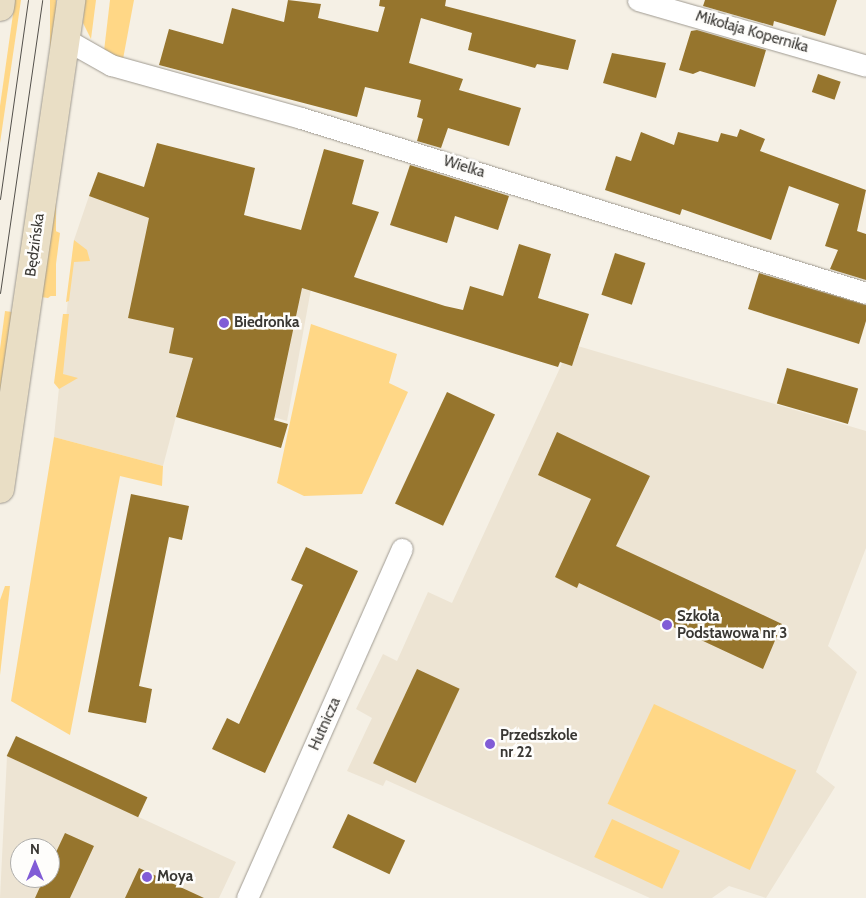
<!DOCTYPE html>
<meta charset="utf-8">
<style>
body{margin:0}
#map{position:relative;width:866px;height:898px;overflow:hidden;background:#f5f0e5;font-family:Cabin,sans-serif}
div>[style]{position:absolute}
.built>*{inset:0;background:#ede4d3}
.green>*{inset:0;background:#ffd786;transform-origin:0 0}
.building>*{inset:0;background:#96752d;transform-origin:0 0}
.roads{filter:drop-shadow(0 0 1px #9f9a91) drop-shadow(0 0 1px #9f9a91)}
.street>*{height:21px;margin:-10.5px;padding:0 10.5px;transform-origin:10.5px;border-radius:10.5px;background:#fff}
.secondary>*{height:28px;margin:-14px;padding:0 14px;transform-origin:14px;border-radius:14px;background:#e9dec5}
.tram>*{height:1px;margin:-0.5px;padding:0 0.5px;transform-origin:0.5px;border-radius:0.5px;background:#524f4a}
.dots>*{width:14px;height:14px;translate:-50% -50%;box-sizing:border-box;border:2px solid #fefdfb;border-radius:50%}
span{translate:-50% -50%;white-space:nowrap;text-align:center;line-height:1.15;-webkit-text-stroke:5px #fefdfb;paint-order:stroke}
.street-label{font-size:15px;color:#393733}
.poi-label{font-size:15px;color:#393733;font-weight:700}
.left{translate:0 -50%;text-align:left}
.north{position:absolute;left:10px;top:838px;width:50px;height:50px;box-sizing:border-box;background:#fefdfb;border:1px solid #afaeab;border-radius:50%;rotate:0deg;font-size:14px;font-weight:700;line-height:20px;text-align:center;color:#393733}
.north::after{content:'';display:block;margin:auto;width:18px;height:22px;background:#815cd6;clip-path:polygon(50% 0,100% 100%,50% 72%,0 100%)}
</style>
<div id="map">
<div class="built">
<div style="clip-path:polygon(89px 196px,222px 241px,315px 267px,287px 421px,183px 390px,163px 466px,54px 437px,74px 240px)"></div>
<div style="clip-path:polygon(571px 344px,866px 431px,866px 548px,828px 646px,857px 672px,816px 772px,835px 787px,766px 898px,729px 886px,712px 898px,650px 898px,386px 780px,383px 786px,347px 771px,372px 718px,356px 709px,383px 654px,397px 661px,428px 592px,452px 603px)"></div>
<div style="clip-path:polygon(evenodd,7px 756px,236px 862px,219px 898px,0 898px,7px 756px,20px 848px,50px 848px,50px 878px,20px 878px,20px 848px)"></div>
</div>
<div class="green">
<div style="clip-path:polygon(15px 0,21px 0,0 143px,0 106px)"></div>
<div style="left:50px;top:0;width:6px;height:296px"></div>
<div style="clip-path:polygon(85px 0,96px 0,91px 39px,83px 23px)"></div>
<div style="clip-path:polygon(110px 0,134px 0,123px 59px,104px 51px)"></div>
<div style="clip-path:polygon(51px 229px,60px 233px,52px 295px,48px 298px,41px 297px)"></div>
<div style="clip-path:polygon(74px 240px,87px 250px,90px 261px,74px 262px,69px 301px,66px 302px)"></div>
<div style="clip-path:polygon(5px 311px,12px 312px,0 393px,0 349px)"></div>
<div style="clip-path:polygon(63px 314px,69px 314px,63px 374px,78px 378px,59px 389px,54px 383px)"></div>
<div style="clip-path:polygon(311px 324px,397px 354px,389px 383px,408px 392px,362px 494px,304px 496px,277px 483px)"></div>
<div style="clip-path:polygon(54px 437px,163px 466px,162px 486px,120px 476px,70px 735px,11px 701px)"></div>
<div style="clip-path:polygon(5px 586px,10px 586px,0 675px,0 600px)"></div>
<div style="left:654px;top:704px;width:157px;height:110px;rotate:25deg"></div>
<div style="left:612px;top:819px;width:75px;height:42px;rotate:25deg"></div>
</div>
<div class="building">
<div style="clip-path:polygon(288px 0,321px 4px,318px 18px,378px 32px,385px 7px,379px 6px,380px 0,446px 0,445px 6px,576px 40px,568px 70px,537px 64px,535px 68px,468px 50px,472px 33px,421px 18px,409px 63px,463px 79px,459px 90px,521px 108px,509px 146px,448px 128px,441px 148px,417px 141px,423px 119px,417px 117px,421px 100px,365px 87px,357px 117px,159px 65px,169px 29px,223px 44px,232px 8px,284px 22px)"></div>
<div style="clip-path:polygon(705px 0,837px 0,825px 36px,774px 21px,773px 26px,703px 6px)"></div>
<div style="clip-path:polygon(697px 30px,766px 50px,755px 87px,700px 71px,693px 74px,679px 70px,691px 31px)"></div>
<div style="clip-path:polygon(612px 53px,666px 63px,656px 98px,603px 83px)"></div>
<div style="left:818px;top:74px;width:24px;height:19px;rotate:19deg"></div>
<div style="clip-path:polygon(740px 129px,765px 139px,760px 151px,866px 190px,857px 231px,866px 234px,866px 280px,830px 269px,838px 250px,825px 246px,839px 204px,789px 186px,771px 240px,682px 209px,680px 215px,605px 190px,616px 156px,631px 161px,641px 132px,674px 145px,678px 132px,718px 142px,721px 133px,737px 137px)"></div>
<div style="clip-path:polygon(157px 143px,255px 168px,244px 215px,301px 230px,324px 149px,364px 160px,352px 204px,379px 212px,354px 277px,445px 306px,463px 310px,470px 286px,503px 296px,519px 244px,551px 254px,538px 298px,589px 314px,572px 366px,560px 362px,558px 367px,535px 360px,302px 288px,274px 420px,288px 424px,281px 448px,176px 417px,193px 358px,169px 353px,174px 328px,128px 318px,149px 218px,89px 196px,98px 172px,144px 187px)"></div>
<div style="clip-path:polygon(410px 165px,509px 196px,498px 230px,455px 216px,447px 243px,390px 225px)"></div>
<div style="left:615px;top:253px;width:32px;height:44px;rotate:18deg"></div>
<div style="clip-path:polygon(759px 273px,866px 305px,866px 321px,859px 344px,748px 309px)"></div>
<div style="left:787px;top:368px;width:74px;height:37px;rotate:16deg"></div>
<div style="left:447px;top:392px;width:53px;height:123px;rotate:25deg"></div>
<div style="clip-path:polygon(557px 432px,650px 476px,616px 546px,782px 624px,763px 669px,579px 583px,577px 588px,555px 577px,591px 499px,538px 475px)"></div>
<div style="clip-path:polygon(131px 494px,189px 506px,182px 540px,169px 537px,139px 686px,152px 689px,146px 723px,88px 712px)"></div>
<div style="clip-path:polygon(306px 547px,358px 571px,265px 773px,212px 749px,227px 718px,239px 724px,303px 585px,291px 580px)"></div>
<div style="left:417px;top:669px;width:47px;height:104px;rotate:25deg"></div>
<div style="left:16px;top:736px;width:145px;height:22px;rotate:25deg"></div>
<div style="left:348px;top:814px;width:63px;height:37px;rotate:25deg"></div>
<div style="clip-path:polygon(65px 833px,94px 846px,70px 898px,35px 898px,44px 878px,50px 878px,50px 865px)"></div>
<div style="clip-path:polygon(139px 868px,204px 898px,125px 898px)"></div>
</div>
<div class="roads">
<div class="street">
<div style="left:638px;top:0;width:237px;rotate:16.1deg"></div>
<div style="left:65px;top:39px;width:53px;rotate:29.5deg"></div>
<div style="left:111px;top:65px;width:197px;rotate:15.6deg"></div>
<div style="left:301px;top:118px;width:591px;rotate:17.21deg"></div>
<div style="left:247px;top:898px;width:382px;rotate:-66.1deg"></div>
</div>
<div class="secondary">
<div style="left:0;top:7px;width:7px;rotate:-82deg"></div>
<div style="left:0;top:489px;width:494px;rotate:-81.7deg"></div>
</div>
</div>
<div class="tram">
<div style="left:0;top:199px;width:201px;rotate:-82deg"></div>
<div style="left:0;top:293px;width:296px;rotate:-81.8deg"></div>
</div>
<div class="dots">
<div style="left:224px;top:323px;background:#815cd6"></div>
<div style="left:667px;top:625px;background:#815cd6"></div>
<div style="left:490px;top:744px;background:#815cd6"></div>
<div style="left:147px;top:877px;background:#815cd6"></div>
</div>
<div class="street-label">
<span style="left:752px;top:32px;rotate:16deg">Mikołaja Kopernika</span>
<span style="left:464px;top:167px;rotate:17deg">Wielka</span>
<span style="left:35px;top:245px;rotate:-82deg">Będzińska</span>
<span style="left:325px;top:724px;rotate:-66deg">Hutnicza</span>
</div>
<div class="poi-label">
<span class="left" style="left:234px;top:323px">Biedronka</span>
<span class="left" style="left:677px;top:625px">Szkoła<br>Podstawowa nr 3</span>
<span class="left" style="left:500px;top:744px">Przedszkole<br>nr 22</span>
<span class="left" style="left:157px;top:877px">Moya</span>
</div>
<div class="north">N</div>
</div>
